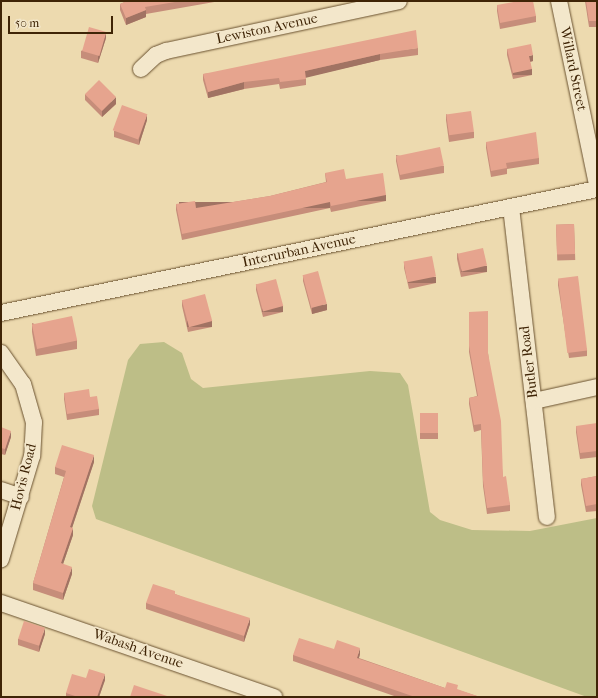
<!DOCTYPE html>
<style>
body{margin:0}
#map{position:relative;width:598px;height:698px;overflow:hidden;background:#eddaaf;font-family:"IM FELL French Canon",serif}
div>[style]{position:absolute}
.green>*{inset:0;background:#bdbe87}
.roads{filter:drop-shadow(0 0 1px #6a5230) drop-shadow(0 0 1px #6a5230)}
.minor>*{height:16px;margin:-8px;padding:0 8px;transform-origin:8px;border-radius:8px;background:#f3e7cb}
.wall>*{inset:0;background:#c68d7a;transform-origin:0 0}
.shaded-wall>*{inset:0;background:#a17363;transform-origin:0 0}
.building>*{inset:0;background:#e6a48e;transform-origin:0 0}
span{translate:-50% -50%;white-space:nowrap;text-align:center;line-height:1.15;-webkit-text-stroke:3.5px #f3e7cb;paint-order:stroke}
.street-label{font-size:14px;color:#3f2406}
.frame{position:absolute;inset:0;border:2px solid #3f2406;pointer-events:none}
.scale{position:absolute;left:8px;top:16px;width:105px;height:18px;box-sizing:border-box;border:2px solid #3f2406;border-top:0;padding-left:5px;font-size:12px;line-height:14px;white-space:nowrap;color:#3f2406;-webkit-text-stroke:3px #f3e7cb;paint-order:stroke}
</style>
<div id="map">
<div class="green">
<div style="clip-path:polygon(164px 342px,182px 353px,191px 379px,203px 388px,370px 371px,400px 373px,408px 385px,430px 512px,440px 520px,472px 530px,530px 531px,597px 518px,597px 697px,587px 697px,96px 519px,92px 506px,128px 360px,140px 344px)"></div>
</div>
<div class="roads">
<div class="minor">
<div style="left:559px;top:1px;width:187px;rotate:78.3deg"></div>
<div style="left:141px;top:69px;width:21px;rotate:-43deg"></div>
<div style="left:156px;top:55px;width:11px;rotate:-22deg"></div>
<div style="left:166px;top:51px;width:238px;rotate:-12.1deg"></div>
<div style="left:511px;top:207px;width:312px;rotate:83.4deg"></div>
<div style="left:1px;top:313px;width:609px;rotate:-11.75deg"></div>
<div style="left:1px;top:353px;width:38px;rotate:55deg"></div>
<div style="left:23px;top:384px;width:40px;rotate:74deg"></div>
<div style="left:34px;top:422px;width:34px;rotate:93deg"></div>
<div style="left:32px;top:456px;width:108px;rotate:106.8deg"></div>
<div style="left:534px;top:401px;width:65px;rotate:-12.5deg"></div>
<div style="left:1px;top:490px;width:21px;rotate:19deg"></div>
<div style="left:1px;top:603px;width:289px;rotate:19deg"></div>
</div>
</div>
<div class="wall">
<div style="clip-path:polygon(127px 1px,220px 1px,146px 14px,146px 17px,126px 25px,120px 10px,120px 4px)"></div>
<div style="clip-path:polygon(585px 1px,597px 1px,597px 27px,589px 27px)"></div>
<div style="clip-path:polygon(497px 5px,536px 16px,536px 22px,500px 29px,497px 11px)"></div>
<div style="clip-path:polygon(106px 38px,98px 63px,81px 58px,81px 51px)"></div>
<div style="clip-path:polygon(418px 48px,418px 55px,380px 60px,306px 77px,306px 85px,280px 89px,279px 84px,244px 89px,208px 98px,203px 80px,203px 74px)"></div>
<div style="clip-path:polygon(507px 49px,533px 61px,530px 62px,532px 75px,513px 79px,507px 55px)"></div>
<div style="clip-path:polygon(85px 94px,116px 104px,102px 117px,85px 100px)"></div>
<div style="clip-path:polygon(446px 114px,474px 132px,474px 138px,449px 142px,446px 120px)"></div>
<div style="clip-path:polygon(147px 120px,139px 145px,114px 137px,114px 131px)"></div>
<div style="clip-path:polygon(486px 142px,539px 158px,539px 164px,507px 169px,507px 174px,491px 177px,486px 148px)"></div>
<div style="clip-path:polygon(396px 155px,444px 166px,444px 173px,400px 180px,396px 161px)"></div>
<div style="clip-path:polygon(325px 173px,346px 179px,386px 201px,331px 212px,330px 208px,182px 240px,176px 210px,176px 204px,196px 208px,270px 196px,326px 182px)"></div>
<div style="left:574px;top:224px;width:36px;height:18px;rotate:88deg"></div>
<div style="clip-path:polygon(457px 253px,487px 272px,461px 277px,457px 259px)"></div>
<div style="clip-path:polygon(404px 262px,436px 283px,409px 289px,404px 268px)"></div>
<div style="clip-path:polygon(303px 275px,327px 310px,312px 314px,303px 281px)"></div>
<div style="clip-path:polygon(558px 279px,587px 350px,587px 356px,569px 358px,558px 285px)"></div>
<div style="clip-path:polygon(256px 284px,283px 312px,263px 317px,256px 290px)"></div>
<div style="clip-path:polygon(182px 300px,212px 327px,188px 332px,182px 306px)"></div>
<div style="clip-path:polygon(469px 312px,488px 353px,503px 477px,510px 505px,510px 511px,487px 514px,483px 486px,481px 430px,474px 432px,469px 404px,469px 398px,477px 396px,469px 352px)"></div>
<div style="clip-path:polygon(32px 323px,77px 340px,77px 349px,36px 356px,32px 332px)"></div>
<div style="clip-path:polygon(64px 393px,90px 397px,99px 409px,99px 415px,67px 420px,64px 399px)"></div>
<div style="left:420px;top:413px;width:18px;height:26px"></div>
<div style="clip-path:polygon(576px 426px,597px 426px,597px 457px,580px 459px,576px 432px)"></div>
<div style="clip-path:polygon(1px 427px,11px 437px,5px 455px,1px 454px)"></div>
<div style="clip-path:polygon(94px 462px,72px 528px,73px 535px,63px 564px,72px 574px,63px 600px,33px 590px,33px 583px,64px 477px,55px 474px,55px 467px)"></div>
<div style="clip-path:polygon(597px 476px,597px 511px,586px 512px,581px 485px,581px 479px)"></div>
<div style="clip-path:polygon(175px 594px,250px 624px,244px 642px,146px 609px,146px 603px)"></div>
<div style="clip-path:polygon(45px 634px,39px 652px,18px 645px,18px 639px)"></div>
<div style="clip-path:polygon(334px 649px,360px 654px,359px 658px,445px 688px,458px 690px,480px 697px,397px 697px,293px 661px,293px 655px)"></div>
<div style="clip-path:polygon(86px 678px,105px 680px,99px 697px,66px 697px,66px 693px)"></div>
</div>
<div class="shaded-wall">
<div style="clip-path:polygon(146px 10px,146px 17px,126px 25px,126px 18px)"></div>
<div style="clip-path:polygon(106px 32px,106px 38px,98px 63px,98px 57px)"></div>
<div style="clip-path:polygon(380px 54px,380px 60px,305px 78px,305px 71px)"></div>
<div style="clip-path:polygon(533px 55px,533px 61px,529px 62px,529px 56px)"></div>
<div style="left:532px;top:69px;width:6px;height:19px;rotate:90deg"></div>
<div style="clip-path:polygon(244px 82px,244px 89px,208px 98px,208px 92px)"></div>
<div style="clip-path:polygon(116px 97px,116px 104px,102px 117px,102px 111px)"></div>
<div style="clip-path:polygon(147px 114px,147px 120px,139px 145px,139px 139px)"></div>
<div style="left:386px;top:195px;width:6px;height:56px;rotate:90deg"></div>
<div style="left:330px;top:202px;width:6px;height:151px;rotate:90deg"></div>
<div style="left:487px;top:266px;width:6px;height:26px;rotate:90deg"></div>
<div style="left:436px;top:277px;width:6px;height:28px;rotate:90deg"></div>
<div style="clip-path:polygon(327px 304px,327px 310px,312px 314px,312px 307px)"></div>
<div style="left:283px;top:306px;width:6px;height:21px;rotate:90deg"></div>
<div style="left:212px;top:321px;width:6px;height:25px;rotate:90deg"></div>
<div style="clip-path:polygon(11px 431px,11px 437px,5px 455px,5px 449px)"></div>
<div style="clip-path:polygon(94px 455px,94px 462px,70px 534px,70px 527px)"></div>
<div style="clip-path:polygon(73px 528px,73px 535px,61px 570px,61px 563px)"></div>
<div style="clip-path:polygon(72px 567px,72px 574px,63px 600px,63px 593px)"></div>
<div style="clip-path:polygon(250px 618px,250px 624px,244px 642px,244px 636px)"></div>
<div style="clip-path:polygon(45px 628px,45px 634px,39px 652px,39px 646px)"></div>
<div style="clip-path:polygon(360px 648px,360px 654px,357px 664px,357px 658px)"></div>
<div style="clip-path:polygon(105px 674px,105px 680px,99px 697px,97px 697px)"></div>
</div>
<div class="building">
<div style="clip-path:polygon(127px 1px,181px 1px,145px 7px,146px 10px,126px 18px,120px 4px)"></div>
<div style="clip-path:polygon(519px 1px,533px 1px,536px 16px,500px 23px,497px 5px)"></div>
<div style="clip-path:polygon(586px 1px,597px 1px,597px 21px,589px 21px)"></div>
<div style="left:89px;top:27px;width:18px;height:25px;rotate:16deg"></div>
<div style="clip-path:polygon(416px 30px,418px 48px,380px 54px,305px 71px,306px 79px,280px 82px,279px 78px,244px 82px,208px 92px,203px 74px)"></div>
<div style="clip-path:polygon(531px 44px,533px 55px,529px 56px,532px 69px,513px 73px,507px 49px)"></div>
<div style="left:99px;top:80px;width:24px;height:20px;rotate:45deg"></div>
<div style="left:122px;top:105px;width:27px;height:27px;rotate:20deg"></div>
<div style="left:471px;top:111px;width:21px;height:25px;rotate:82deg"></div>
<div style="clip-path:polygon(536px 132px,539px 158px,506px 163px,507px 168px,491px 171px,486px 142px)"></div>
<div style="left:440px;top:147px;width:19px;height:45px;rotate:78deg"></div>
<div style="clip-path:polygon(344px 169px,346px 179px,383px 173px,386px 195px,331px 206px,330px 202px,182px 234px,176px 204px,195px 201px,196px 208px,270px 196px,327px 182px,325px 173px)"></div>
<div style="left:574px;top:224px;width:30px;height:18px;rotate:88deg"></div>
<div style="left:483px;top:248px;width:18px;height:26px;rotate:77deg"></div>
<div style="left:432px;top:256px;width:21px;height:29px;rotate:79deg"></div>
<div style="left:318px;top:271px;width:34px;height:16px;rotate:75deg"></div>
<div style="left:578px;top:276px;width:75px;height:20px;rotate:83deg"></div>
<div style="left:276px;top:279px;width:28px;height:21px;rotate:75deg"></div>
<div style="left:205px;top:294px;width:28px;height:24px;rotate:75deg"></div>
<div style="clip-path:polygon(488px 311px,488px 353px,501px 421px,503px 477px,506px 476px,510px 505px,487px 508px,483px 480px,481px 424px,474px 425px,469px 398px,478px 396px,469px 346px,469px 312px)"></div>
<div style="left:72px;top:316px;width:25px;height:41px;rotate:78deg"></div>
<div style="clip-path:polygon(89px 389px,90px 397px,97px 396px,99px 409px,67px 414px,64px 393px)"></div>
<div style="left:420px;top:413px;width:18px;height:20px"></div>
<div style="clip-path:polygon(597px 423px,597px 451px,580px 453px,576px 426px)"></div>
<div style="clip-path:polygon(1px 427px,11px 431px,5px 449px,1px 448px)"></div>
<div style="clip-path:polygon(62px 445px,94px 455px,70px 527px,73px 528px,61px 563px,72px 567px,63px 593px,33px 583px,66px 471px,55px 467px)"></div>
<div style="clip-path:polygon(597px 476px,597px 504px,586px 506px,581px 479px)"></div>
<div style="clip-path:polygon(153px 584px,175px 591px,175px 594px,250px 618px,244px 636px,146px 603px)"></div>
<div style="left:24px;top:621px;width:22px;height:19px;rotate:18deg"></div>
<div style="clip-path:polygon(299px 638px,334px 649px,337px 640px,360px 648px,357px 658px,445px 688px,447px 682px,458px 685px,457px 689px,480px 697px,415px 697px,293px 655px)"></div>
<div style="clip-path:polygon(89px 669px,105px 674px,97px 697px,78px 697px,66px 693px,72px 674px,86px 678px)"></div>
<div style="clip-path:polygon(134px 685px,170px 697px,130px 697px)"></div>
</div>
<div class="street-label">
<span style="left:267px;top:29px;rotate:-12deg">Lewiston Avenue</span>
<span style="left:573px;top:69px;rotate:78deg">Willard Street</span>
<span style="left:299px;top:251px;rotate:-12deg">Interurban Avenue</span>
<span style="left:529px;top:362px;rotate:-97deg">Butler Road</span>
<span style="left:24px;top:477px;rotate:-76deg">Hovis Road</span>
<span style="left:138px;top:649px;rotate:19deg">Wabash Avenue</span>
</div>
<div class="frame"></div>
<div class="scale">50 m</div>
</div>
